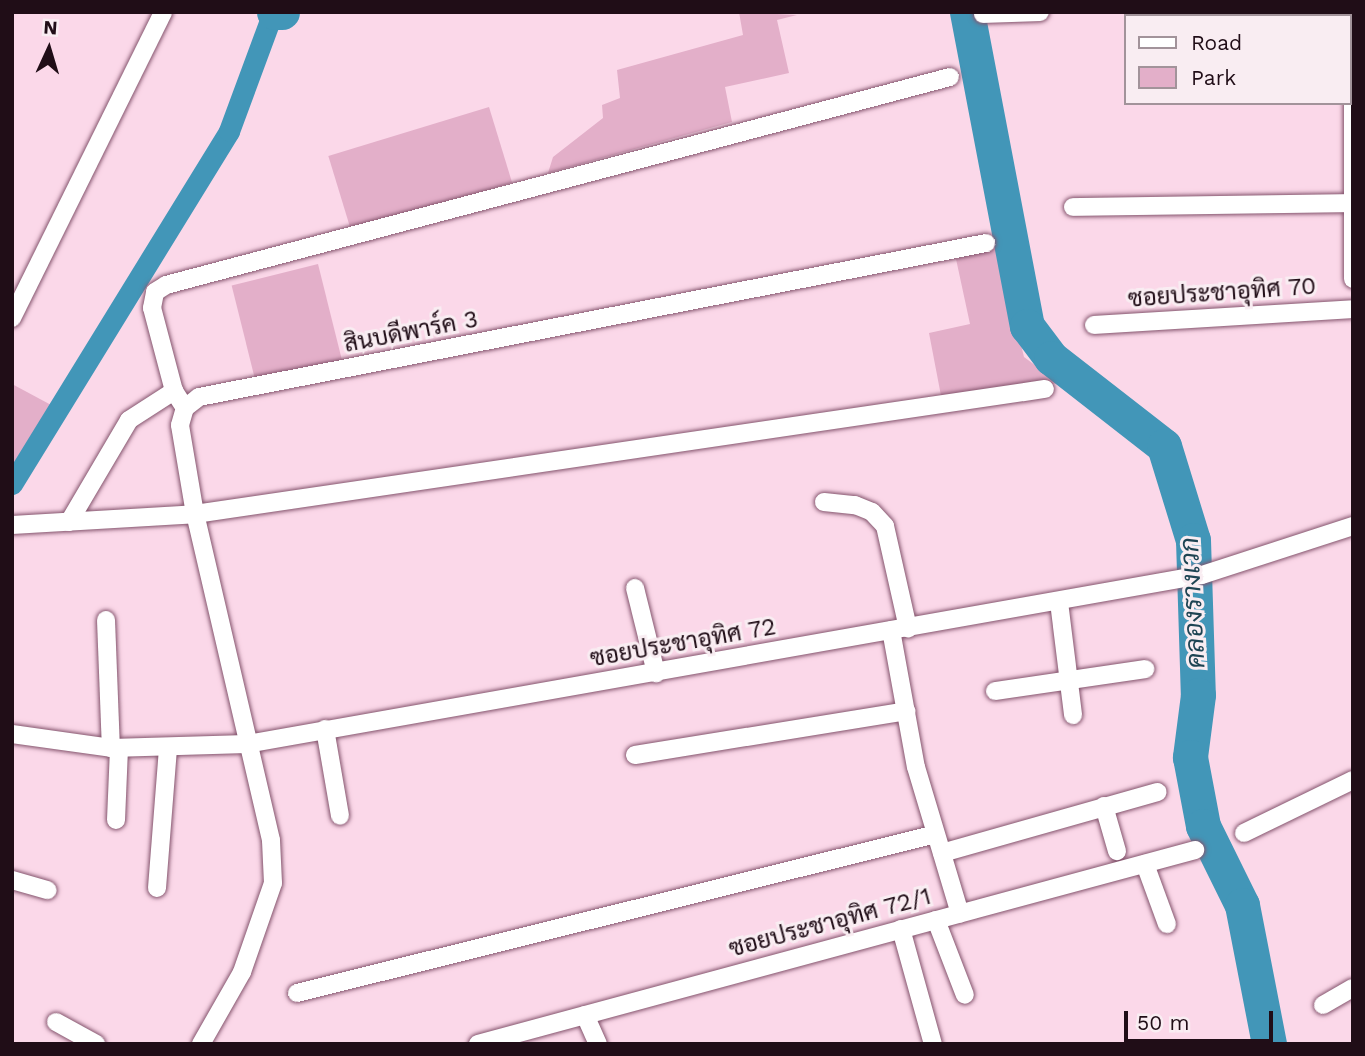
<!DOCTYPE html>
<meta charset="utf-8">
<style>
body{margin:0}
#map{position:relative;width:1365px;height:1056px;overflow:hidden;background:#fbd8e9;font-family:"Work Sans",Sarabun,sans-serif}
div>[style]{position:absolute}
.green>*{inset:0;background:#e3afc9;transform-origin:0 0}
.canal>*{height:21px;margin:-10.5px;padding:0 10.5px;transform-origin:10.5px;border-radius:10.5px;background:#4296b8}
.river>*{height:35px;margin:-17.5px;padding:0 17.5px;transform-origin:17.5px;border-radius:17.5px;background:#4296b8}
.roads{filter:drop-shadow(0 0 2px #84546d) drop-shadow(0 0 2px #84546d)}
.minor>*{height:18px;margin:-9px;padding:0 9px;transform-origin:9px;border-radius:9px;background:#fff}
span{translate:-50% -50%;white-space:nowrap;text-align:center;line-height:1.15;-webkit-text-stroke:6px #f9edf2;paint-order:stroke}
.street-label{font-size:24px;color:#200d17}
.water-label{font-size:26px;color:#1e4453;font-style:italic}
.frame{position:absolute;inset:0;border:14px solid #200d17;pointer-events:none}
.legend{position:absolute;left:1124px;top:14px;width:228px;height:91px;box-sizing:border-box;background:#f9edf2;border:2px solid #a2939a;margin:0;padding:9px 12px;list-style:none;font-size:21px;color:#200d17}
.legend li{display:flex;align-items:center;gap:14px;height:35px}
.legend b{width:35px;border:2px solid #a2939a}
.north{position:absolute;left:14px;top:14px;width:70px;height:70px;-webkit-text-stroke:5px #f9edf2;paint-order:stroke;rotate:4deg;font-size:19px;font-weight:700;line-height:28px;text-align:center;color:#200d17}
.north::after{content:'';display:block;margin:auto;width:24px;height:32px;background:#200d17;clip-path:polygon(50% 0,100% 100%,50% 72%,0 100%)}
.scale{position:absolute;left:1124px;top:1011px;width:149px;height:32px;box-sizing:border-box;border:4px solid #200d17;border-top:0;padding-left:9px;font-size:21px;line-height:24px;white-space:nowrap;color:#200d17;-webkit-text-stroke:5px #f9edf2;paint-order:stroke}
</style>
<div id="map">
<div class="green">
<div style="clip-path:polygon(739px 12px,797px 15px,777px 20px,789px 73px,725px 87px,732px 122px,548px 173px,553px 157px,603px 118px,602px 105px,620px 98px,617px 70px,743px 35px)"></div>
<div style="left:489px;top:107px;width:79px;height:168px;rotate:73deg"></div>
<div style="clip-path:polygon(997px 247px,1024px 357px,1059px 383px,942px 401px,929px 333px,970px 324px,956px 259px)"></div>
<div style="left:318px;top:264px;width:104px;height:89px;rotate:76deg"></div>
<div style="clip-path:polygon(12px 384px,53px 406px,12px 471px)"></div>
</div>
<div class="canal">
<div style="left:12px;top:484px;width:414px;rotate:-58.4deg"></div>
<div style="left:229px;top:131px;width:127px;rotate:-69.7deg"></div>
</div>
<div class="river">
<div style="left:274px;top:12px;width:8px"></div>
<div style="left:967px;top:12px;width:320px;rotate:79.2deg"></div>
<div style="left:1027px;top:326px;width:40px;rotate:53deg"></div>
<div style="left:1051px;top:358px;width:143px;rotate:37.9deg"></div>
<div style="left:1164px;top:446px;width:98px;rotate:72.9deg"></div>
<div style="left:1193px;top:540px;width:155px;rotate:88.2deg"></div>
<div style="left:1198px;top:695px;width:63px;rotate:97.4deg"></div>
<div style="left:1190px;top:757px;width:70px;rotate:79.3deg"></div>
<div style="left:1203px;top:826px;width:88px;rotate:63.7deg"></div>
<div style="left:1242px;top:905px;width:142px;rotate:79deg"></div>
</div>
<div class="roads">
<div class="minor">
<div style="left:983px;top:14px;width:57px;rotate:-2deg"></div>
<div style="left:1353px;top:68px;width:211px;rotate:90deg"></div>
<div style="left:1073px;top:207px;width:276px;rotate:-0.8deg"></div>
<div style="left:12px;top:318px;width:341px;rotate:-63.7deg"></div>
<div style="left:1094px;top:325px;width:259px;rotate:-3.5deg"></div>
<div style="left:185px;top:408px;width:20px;rotate:-123deg"></div>
<div style="left:174px;top:391px;width:86px;rotate:-104.8deg"></div>
<div style="left:152px;top:308px;width:16px;rotate:-79deg"></div>
<div style="left:155px;top:292px;width:13px;rotate:-32deg"></div>
<div style="left:166px;top:285px;width:811px;rotate:-14.86deg"></div>
<div style="left:824px;top:502px;width:31px;rotate:6deg"></div>
<div style="left:855px;top:505px;width:18px;rotate:22deg"></div>
<div style="left:872px;top:512px;width:19px;rotate:47deg"></div>
<div style="left:885px;top:526px;width:105px;rotate:77.3deg"></div>
<div style="left:69px;top:522px;width:118px;rotate:-59.5deg"></div>
<div style="left:129px;top:420px;width:54px;rotate:-32.8deg"></div>
<div style="left:12px;top:525px;width:183px;rotate:-3.4deg"></div>
<div style="left:195px;top:514px;width:859px;rotate:-8.37deg"></div>
<div style="left:635px;top:588px;width:88px;rotate:76.1deg"></div>
<div style="left:1059px;top:602px;width:114px;rotate:82.9deg"></div>
<div style="left:106px;top:620px;width:128px;rotate:87.8deg"></div>
<div style="left:891px;top:630px;width:139px;rotate:79.7deg"></div>
<div style="left:916px;top:767px;width:153px;rotate:73.3deg"></div>
<div style="left:995px;top:691px;width:152px;rotate:-8.3deg"></div>
<div style="left:325px;top:729px;width:88px;rotate:80.2deg"></div>
<div style="left:12px;top:734px;width:100px;rotate:8deg"></div>
<div style="left:111px;top:748px;width:136px;rotate:-1.7deg"></div>
<div style="left:247px;top:744px;width:970px;rotate:-10.04deg"></div>
<div style="left:1202px;top:575px;width:159px;rotate:-18deg"></div>
<div style="left:635px;top:755px;width:275px;rotate:-9.2deg"></div>
<div style="left:1104px;top:806px;width:47px;rotate:73.9deg"></div>
<div style="left:116px;top:820px;width:72px;rotate:-87.6deg"></div>
<div style="left:1244px;top:833px;width:121px;rotate:-25.9deg"></div>
<div style="left:942px;top:853px;width:224px;rotate:-15.8deg"></div>
<div style="left:1145px;top:864px;width:64px;rotate:69.9deg"></div>
<div style="left:12px;top:880px;width:37px;rotate:16deg"></div>
<div style="left:157px;top:888px;width:141px;rotate:-85.5deg"></div>
<div style="left:936px;top:920px;width:80px;rotate:68.9deg"></div>
<div style="left:901px;top:929px;width:119px;rotate:74.5deg"></div>
<div style="left:297px;top:993px;width:658px;rotate:-13.97deg"></div>
<div style="left:1323px;top:1005px;width:34px;rotate:-30deg"></div>
<div style="left:585px;top:1015px;width:32px;rotate:66deg"></div>
<div style="left:56px;top:1022px;width:46px;rotate:28.8deg"></div>
<div style="left:201px;top:1044px;width:83px;rotate:-60.3deg"></div>
<div style="left:242px;top:972px;width:94px;rotate:-70.8deg"></div>
<div style="left:273px;top:883px;width:43px;rotate:-92.7deg"></div>
<div style="left:271px;top:840px;width:335px;rotate:-103.1deg"></div>
<div style="left:195px;top:514px;width:90px;rotate:-99.6deg"></div>
<div style="left:180px;top:425px;width:18px;rotate:-74deg"></div>
<div style="left:185px;top:408px;width:18px;rotate:-38deg"></div>
<div style="left:199px;top:397px;width:802px;rotate:-11.07deg"></div>
<div style="left:478px;top:1044px;width:743px;rotate:-15.14deg"></div>
</div>
</div>
<div class="street-label">
<span style="left:1222px;top:293px;rotate:-4deg">ซอยประชาอุทิศ 70</span>
<span style="left:411px;top:332px;rotate:-11deg">สินบดีพาร์ค 3</span>
<span style="left:683px;top:643px;rotate:-10deg">ซอยประชาอุทิศ 72</span>
<span style="left:830px;top:923px;rotate:-15deg">ซอยประชาอุทิศ 72/1</span>
</div>
<div class="water-label">
<span style="left:1193px;top:603px;rotate:-93deg">คลองรางเวก</span>
</div>
<div class="frame"></div>
<ul class="legend">
<li><b style="height:9px;background:#fff"></b>Road</li>
<li><b style="height:19px;background:#e3afc9"></b>Park</li>
</ul>
<div class="north">N</div>
<div class="scale">50 m</div>
</div>
